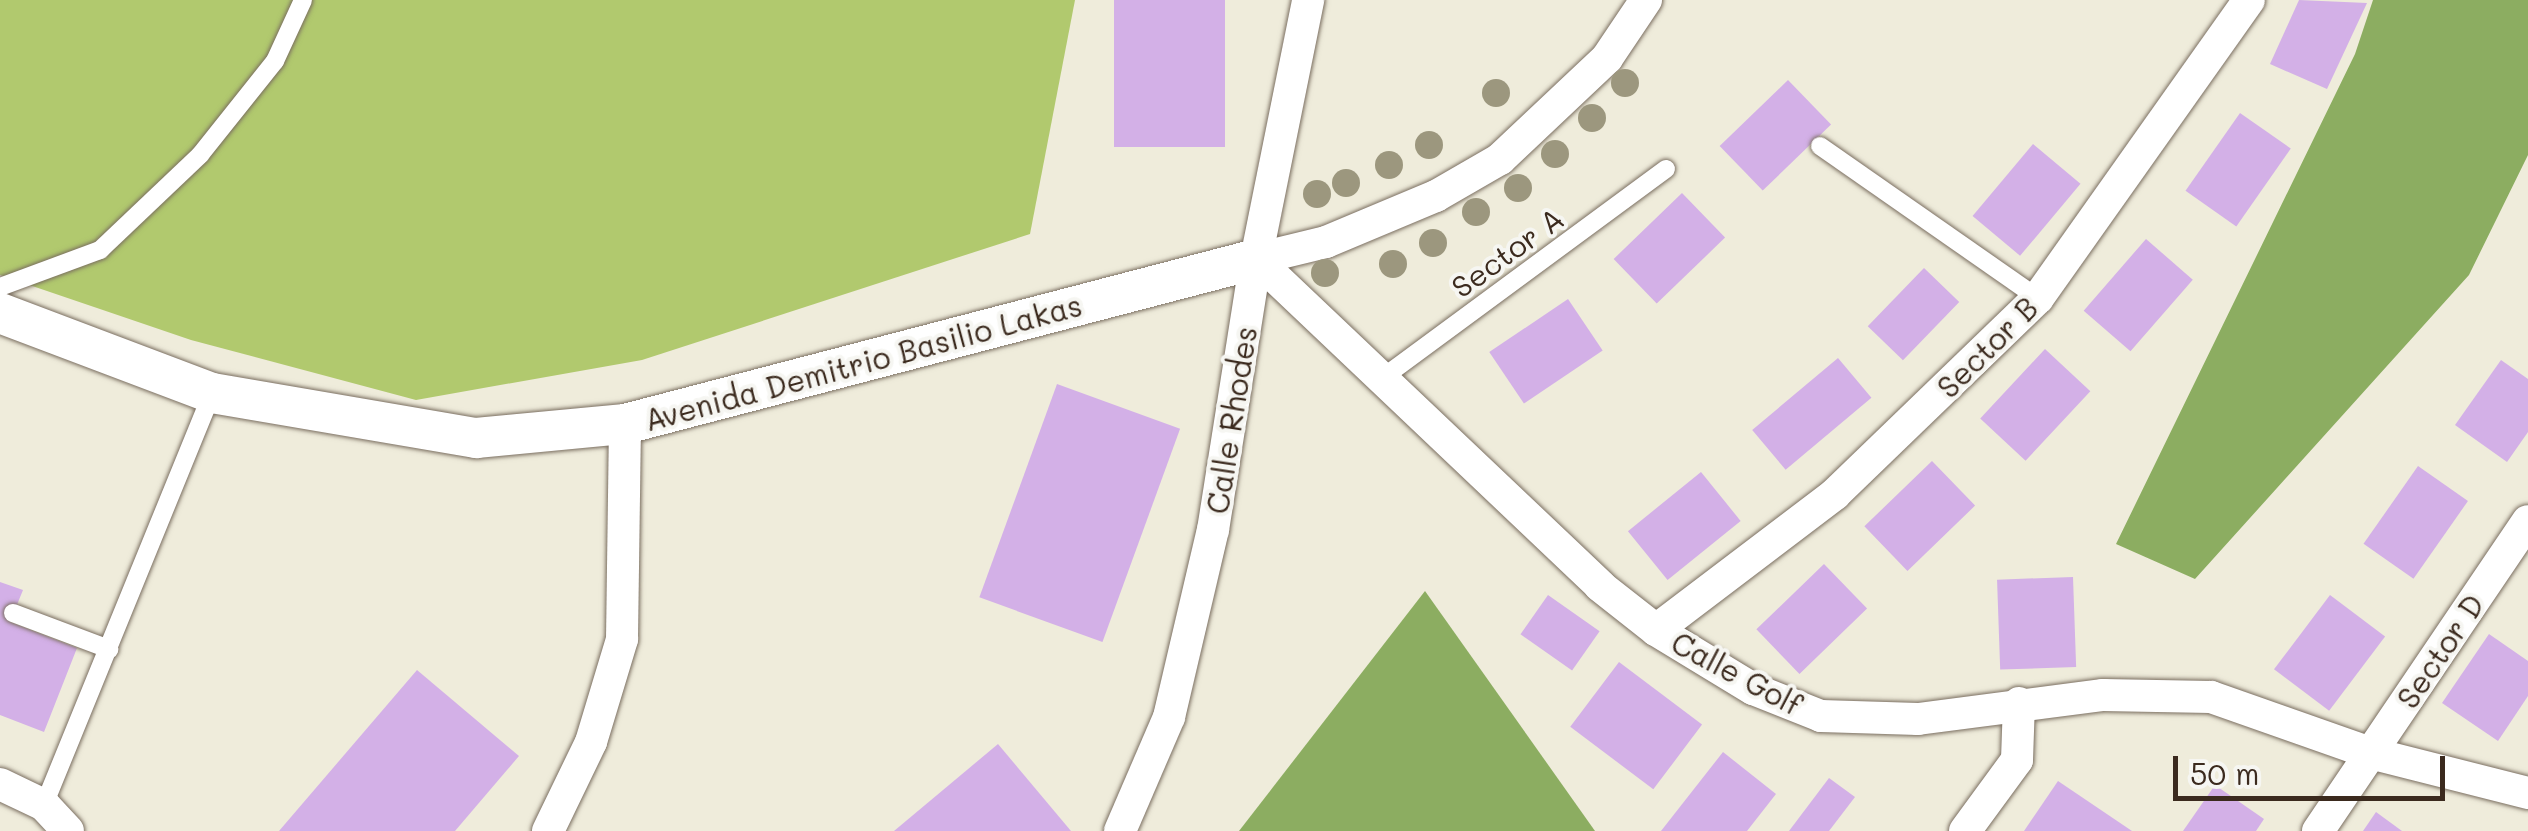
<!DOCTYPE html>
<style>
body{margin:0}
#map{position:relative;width:2528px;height:831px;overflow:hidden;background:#efecdb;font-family:Mali,sans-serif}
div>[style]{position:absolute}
.green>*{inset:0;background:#b1c96e}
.forest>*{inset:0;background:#8cad61}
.building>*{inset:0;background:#d3b0e7;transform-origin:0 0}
.roads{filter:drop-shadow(0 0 2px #7a6e60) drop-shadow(0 0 2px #7a6e60)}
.service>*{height:18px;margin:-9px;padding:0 9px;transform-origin:9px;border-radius:9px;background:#fff}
.minor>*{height:32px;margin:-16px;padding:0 16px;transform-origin:16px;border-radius:16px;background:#fff}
.tertiary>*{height:40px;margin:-20px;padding:0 20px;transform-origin:20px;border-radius:20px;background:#fff}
.trees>*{width:28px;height:28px;margin:-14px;border-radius:50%;background:#9c977e}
span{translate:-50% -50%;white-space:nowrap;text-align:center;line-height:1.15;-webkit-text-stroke:8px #f6f6f2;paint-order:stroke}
.street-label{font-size:30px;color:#3b2a1e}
.scale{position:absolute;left:2173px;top:756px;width:272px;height:45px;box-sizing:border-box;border:5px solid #3b2a1e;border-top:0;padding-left:12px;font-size:30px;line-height:35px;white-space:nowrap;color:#3b2a1e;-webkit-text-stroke:8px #f6f6f2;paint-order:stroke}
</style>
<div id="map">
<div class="green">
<div style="clip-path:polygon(0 0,1075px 0,1030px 234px,642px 360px,416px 400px,191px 340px,0 275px)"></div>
</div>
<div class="forest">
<div style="clip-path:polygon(2373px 0,2528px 0,2528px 155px,2469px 275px,2195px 579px,2116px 544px,2355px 54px)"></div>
<div style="clip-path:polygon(1425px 591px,1595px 831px,1239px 831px)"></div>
</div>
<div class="building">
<div style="left:1114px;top:0;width:111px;height:147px"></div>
<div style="clip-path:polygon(2299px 0,2367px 3px,2327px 89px,2270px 64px)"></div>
<div style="left:1788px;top:80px;width:62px;height:95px;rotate:46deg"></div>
<div style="left:2240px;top:113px;width:62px;height:95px;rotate:35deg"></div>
<div style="left:2033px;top:144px;width:62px;height:94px;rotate:40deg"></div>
<div style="left:1682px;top:193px;width:62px;height:95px;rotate:46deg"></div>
<div style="left:2146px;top:239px;width:62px;height:95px;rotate:41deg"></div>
<div style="left:1924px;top:268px;width:49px;height:81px;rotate:44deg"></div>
<div style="left:1568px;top:299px;width:62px;height:95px;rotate:56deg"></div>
<div style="left:2045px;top:349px;width:62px;height:95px;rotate:43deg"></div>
<div style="left:1838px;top:358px;width:52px;height:112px;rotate:50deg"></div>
<div style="clip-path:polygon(2501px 360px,2528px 379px,2528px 432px,2507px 462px,2455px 425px)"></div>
<div style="left:1057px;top:384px;width:131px;height:227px;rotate:20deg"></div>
<div style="left:1932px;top:461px;width:62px;height:94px;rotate:46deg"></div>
<div style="left:2418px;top:466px;width:61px;height:95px;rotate:35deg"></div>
<div style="left:1701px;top:472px;width:63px;height:94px;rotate:51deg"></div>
<div style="left:1824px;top:564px;width:62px;height:94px;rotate:46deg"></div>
<div style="left:2073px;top:577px;width:90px;height:76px;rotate:88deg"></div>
<div style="clip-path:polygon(0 582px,23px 590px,10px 622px,77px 648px,44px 732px,0 715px)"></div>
<div style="left:1548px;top:595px;width:63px;height:48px;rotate:35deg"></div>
<div style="left:2330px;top:595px;width:69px;height:93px;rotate:37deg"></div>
<div style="clip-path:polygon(2489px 634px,2528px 661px,2528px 696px,2498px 741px,2442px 703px)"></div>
<div style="left:1619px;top:662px;width:104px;height:81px;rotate:37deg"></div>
<div style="clip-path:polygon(417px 670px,519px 756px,455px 831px,279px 831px)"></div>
<div style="clip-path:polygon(998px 744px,1071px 831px,894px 831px)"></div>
<div style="clip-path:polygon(1723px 752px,1776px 794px,1747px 831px,1661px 831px)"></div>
<div style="clip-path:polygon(1829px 778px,1855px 797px,1829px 831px,1789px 831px)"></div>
<div style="clip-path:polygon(2058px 781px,2132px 831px,2024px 831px)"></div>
<div style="clip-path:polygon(2215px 785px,2264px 819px,2256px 831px,2183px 831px)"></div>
<div style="clip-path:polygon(2376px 812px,2402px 831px,2363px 831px)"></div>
</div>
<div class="roads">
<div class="service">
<div style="left:1820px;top:146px;width:266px;rotate:34.9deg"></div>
<div style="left:0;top:287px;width:107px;rotate:-20.3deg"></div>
<div style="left:100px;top:250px;width:138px;rotate:-43.5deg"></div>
<div style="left:200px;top:155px;width:120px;rotate:-51.4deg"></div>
<div style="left:275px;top:61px;width:67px;rotate:-65.3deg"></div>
<div style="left:1381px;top:379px;width:354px;rotate:-36.4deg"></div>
<div style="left:13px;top:613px;width:103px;rotate:20.6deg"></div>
<div style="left:44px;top:805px;width:445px;rotate:-67.8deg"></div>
</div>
<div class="minor">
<div style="left:1256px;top:259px;width:475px;rotate:43.5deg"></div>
<div style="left:1600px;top:586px;width:71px;rotate:38.2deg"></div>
<div style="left:1656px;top:630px;width:114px;rotate:31.3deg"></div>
<div style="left:1753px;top:689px;width:73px;rotate:21.7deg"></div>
<div style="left:1821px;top:716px;width:97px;rotate:1.8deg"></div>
<div style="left:1918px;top:719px;width:187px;rotate:-7.4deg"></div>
<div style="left:2103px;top:695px;width:108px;rotate:1.1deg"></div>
<div style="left:2211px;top:697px;width:169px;rotate:19.4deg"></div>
<div style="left:2370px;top:753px;width:163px;rotate:14.2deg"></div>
<div style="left:1256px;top:259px;width:72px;rotate:-13.7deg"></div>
<div style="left:1326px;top:242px;width:119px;rotate:-22.7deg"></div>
<div style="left:1436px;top:196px;width:74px;rotate:-30deg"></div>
<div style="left:1500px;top:159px;width:147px;rotate:-43.3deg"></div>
<div style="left:1607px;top:58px;width:70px;rotate:-56.1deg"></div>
<div style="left:1656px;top:630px;width:225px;rotate:-37.2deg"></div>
<div style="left:1835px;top:494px;width:282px;rotate:-44deg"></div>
<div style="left:2038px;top:298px;width:365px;rotate:-54.7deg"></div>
<div style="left:0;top:784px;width:49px;rotate:25.5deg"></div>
<div style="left:44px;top:805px;width:35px;rotate:47deg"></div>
<div style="left:548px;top:831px;width:99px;rotate:-64.2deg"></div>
<div style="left:591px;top:742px;width:108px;rotate:-73.2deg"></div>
<div style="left:622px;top:639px;width:215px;rotate:-89.2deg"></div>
<div style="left:1120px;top:831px;width:124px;rotate:-66.7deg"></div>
<div style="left:1169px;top:717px;width:192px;rotate:-76.8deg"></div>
<div style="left:1213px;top:530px;width:274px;rotate:-81deg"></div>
<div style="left:1256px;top:259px;width:264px;rotate:-78.6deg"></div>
<div style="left:1965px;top:831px;width:88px;rotate:-53.8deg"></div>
<div style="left:2017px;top:760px;width:57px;rotate:-88deg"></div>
<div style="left:2318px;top:831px;width:374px;rotate:-55.9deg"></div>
</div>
<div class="tertiary">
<div style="left:0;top:313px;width:227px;rotate:20.7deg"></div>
<div style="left:212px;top:393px;width:268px;rotate:9.7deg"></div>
<div style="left:476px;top:438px;width:150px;rotate:-5.4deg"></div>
<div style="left:625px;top:424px;width:652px;rotate:-14.65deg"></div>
</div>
</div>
<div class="trees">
<div style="left:1625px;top:83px"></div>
<div style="left:1496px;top:93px"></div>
<div style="left:1592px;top:118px"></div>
<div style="left:1429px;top:145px"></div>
<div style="left:1555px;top:154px"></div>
<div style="left:1389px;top:165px"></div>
<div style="left:1346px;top:183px"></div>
<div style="left:1518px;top:188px"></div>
<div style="left:1317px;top:194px"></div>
<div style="left:1476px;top:212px"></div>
<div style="left:1433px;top:243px"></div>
<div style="left:1393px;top:264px"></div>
<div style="left:1325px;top:273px"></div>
</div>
<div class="street-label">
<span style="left:1507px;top:252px;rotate:-36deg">Sector A</span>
<span style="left:1987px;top:347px;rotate:-45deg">Sector B</span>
<span style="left:863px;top:362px;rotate:-15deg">Avenida Demitrio Basilio Lakas</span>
<span style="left:1231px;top:420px;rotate:-81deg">Calle Rhodes</span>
<span style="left:2440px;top:651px;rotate:-56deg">Sector D</span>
<span style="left:1737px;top:673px;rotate:28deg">Calle Golf</span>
</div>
<div class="scale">50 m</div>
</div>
